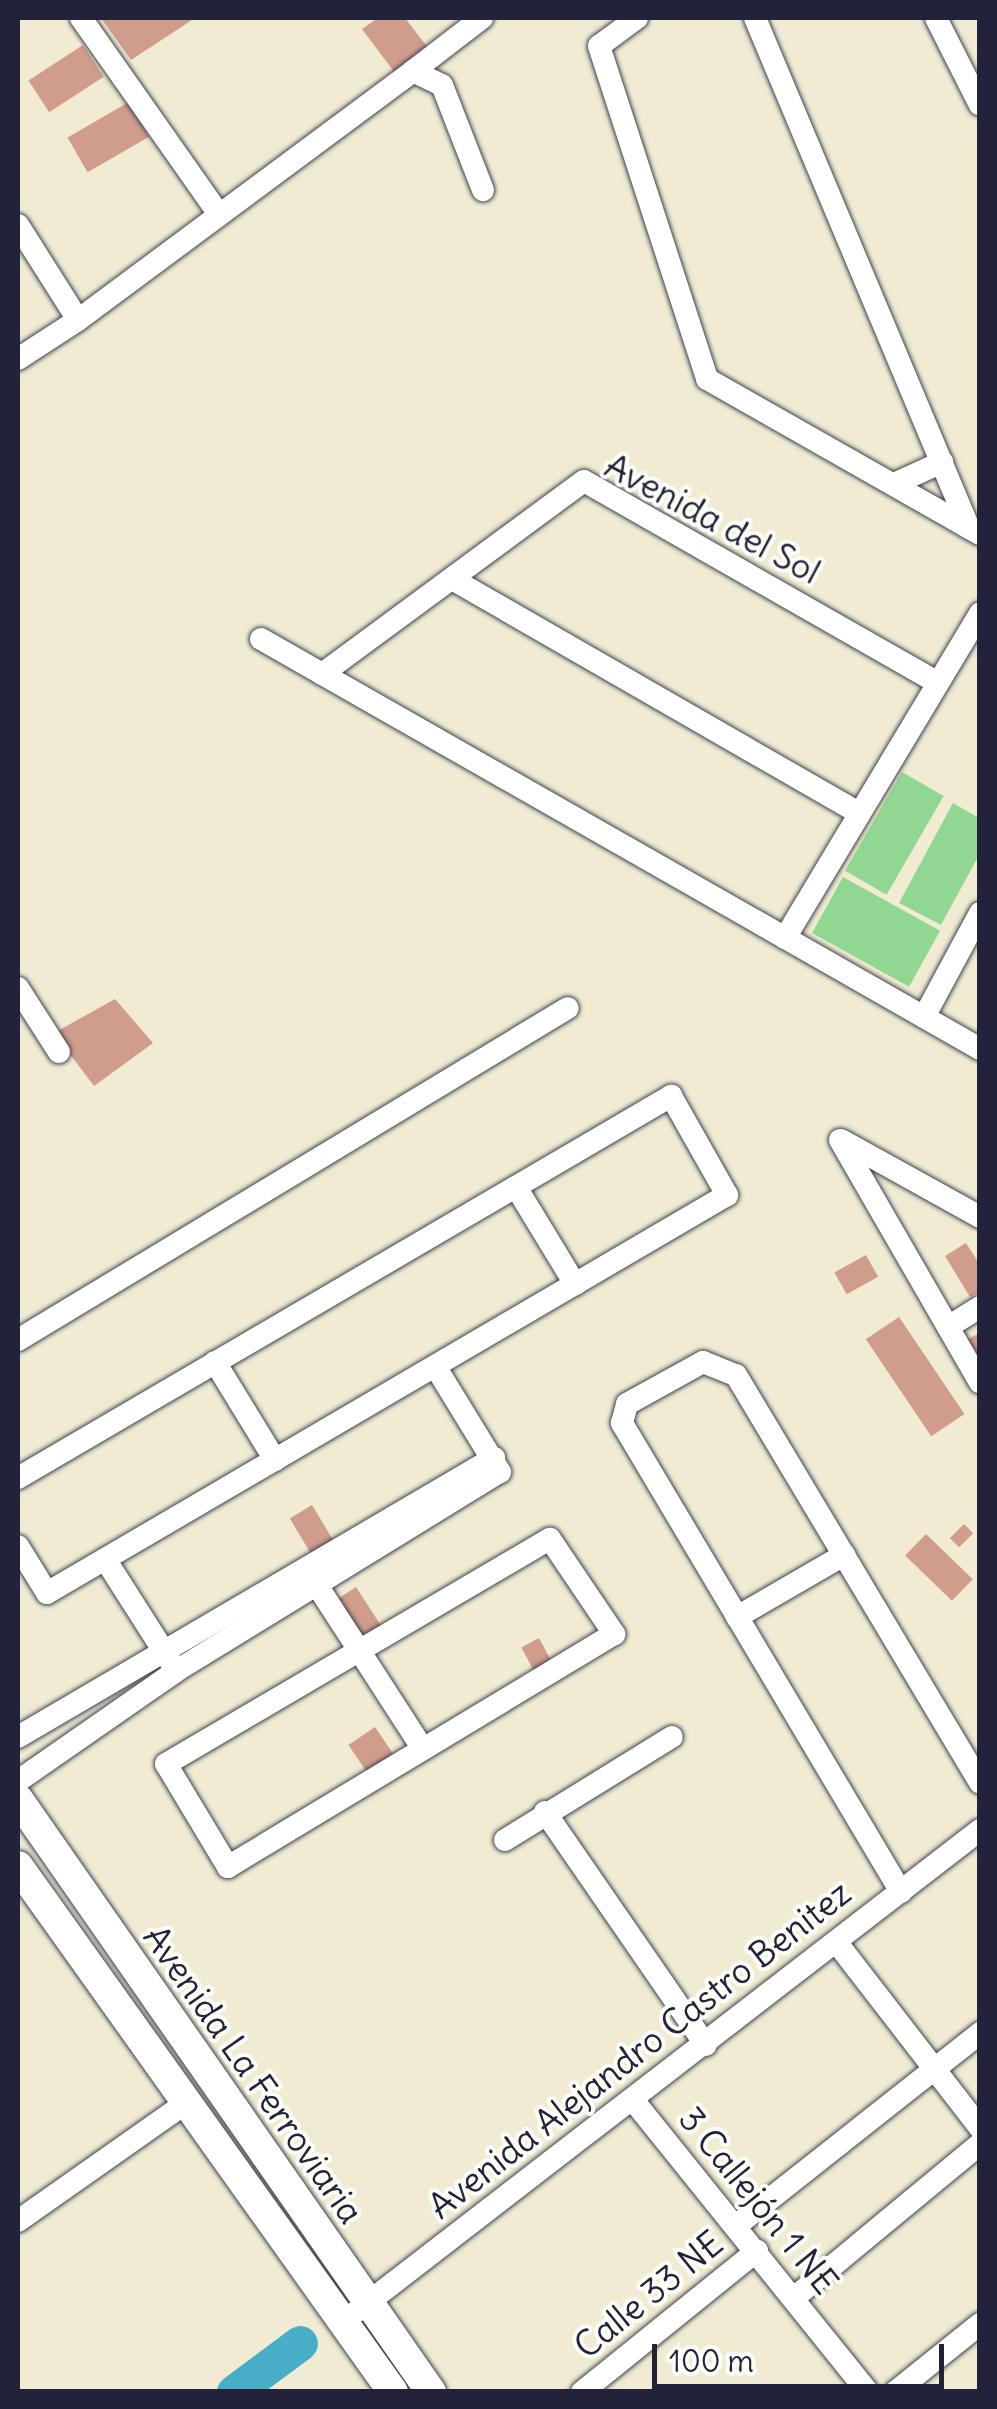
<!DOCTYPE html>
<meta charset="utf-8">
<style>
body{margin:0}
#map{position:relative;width:997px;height:2409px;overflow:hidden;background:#f0ebd2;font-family:Delius,sans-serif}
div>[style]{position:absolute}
.green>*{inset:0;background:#92d791;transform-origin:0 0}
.river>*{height:35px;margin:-17.5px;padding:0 17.5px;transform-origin:17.5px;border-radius:17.5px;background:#48aec8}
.building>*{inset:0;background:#d09c8b;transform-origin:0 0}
.roads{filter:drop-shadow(0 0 2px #414052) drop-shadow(0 0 2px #414052)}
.minor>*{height:22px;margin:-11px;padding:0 11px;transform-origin:11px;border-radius:11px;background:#fff}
.major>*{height:30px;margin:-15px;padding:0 15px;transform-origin:15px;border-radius:15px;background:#fff}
span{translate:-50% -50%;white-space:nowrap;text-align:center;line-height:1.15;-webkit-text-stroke:8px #fdfcf7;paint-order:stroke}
.street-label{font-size:35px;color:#22223b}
.frame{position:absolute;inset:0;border:20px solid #22223b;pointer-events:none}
.scale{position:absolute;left:652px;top:2344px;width:292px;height:45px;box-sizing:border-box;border:5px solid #22223b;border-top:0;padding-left:12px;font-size:30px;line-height:35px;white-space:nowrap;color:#22223b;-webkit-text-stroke:8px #fdfcf7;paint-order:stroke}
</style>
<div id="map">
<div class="green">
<div style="left:902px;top:772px;width:48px;height:114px;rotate:30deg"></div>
<div style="clip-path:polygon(953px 803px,979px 818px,979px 855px,941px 925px,899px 903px)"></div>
<div style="left:843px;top:877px;width:111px;height:64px;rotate:29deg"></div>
</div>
<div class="river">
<div style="left:234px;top:2392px;width:82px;rotate:-36.6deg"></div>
</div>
<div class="building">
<div style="clip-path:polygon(101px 18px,195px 18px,131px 60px)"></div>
<div style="clip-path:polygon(378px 18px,405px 18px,429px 49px,395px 73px,362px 29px)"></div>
<div style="left:83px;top:45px;width:38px;height:65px;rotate:57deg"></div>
<div style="left:129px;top:102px;width:40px;height:71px;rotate:60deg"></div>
<div style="clip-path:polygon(115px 999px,153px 1043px,94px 1086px,54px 1033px)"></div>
<div style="clip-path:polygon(966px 1243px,980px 1265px,980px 1291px,970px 1297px,945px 1256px)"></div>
<div style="left:866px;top:1255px;width:25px;height:36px;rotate:61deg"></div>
<div style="left:899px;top:1317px;width:117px;height:40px;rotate:56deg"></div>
<div style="clip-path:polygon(980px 1333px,980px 1359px,968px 1339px)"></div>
<div style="left:312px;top:1505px;width:47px;height:26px;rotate:59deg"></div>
<div style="left:964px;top:1524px;width:13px;height:20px;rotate:45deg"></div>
<div style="left:926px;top:1534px;width:65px;height:30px;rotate:44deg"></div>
<div style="left:356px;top:1587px;width:50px;height:26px;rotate:57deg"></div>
<div style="left:539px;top:1638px;width:27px;height:20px;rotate:62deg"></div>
<div style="left:375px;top:1727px;width:32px;height:32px;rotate:56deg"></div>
</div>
<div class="roads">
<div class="minor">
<div style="left:81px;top:18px;width:238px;rotate:54.9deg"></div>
<div style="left:637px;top:18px;width:47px;rotate:143.6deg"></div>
<div style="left:599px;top:46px;width:350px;rotate:72deg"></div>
<div style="left:707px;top:379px;width:314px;rotate:29.6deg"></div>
<div style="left:755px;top:18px;width:553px;rotate:67.24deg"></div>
<div style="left:936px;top:18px;width:97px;rotate:63.2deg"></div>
<div style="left:413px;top:71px;width:87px;rotate:-37.5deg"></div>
<div style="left:18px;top:225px;width:112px;rotate:57.7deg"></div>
<div style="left:78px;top:320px;width:72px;rotate:147deg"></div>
<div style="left:78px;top:320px;width:417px;rotate:-36.6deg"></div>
<div style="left:413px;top:71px;width:32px;rotate:26deg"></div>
<div style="left:442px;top:85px;width:113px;rotate:68.7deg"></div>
<div style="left:894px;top:484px;width:53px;rotate:-24.6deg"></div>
<div style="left:452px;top:579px;width:468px;rotate:29.9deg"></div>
<div style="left:261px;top:639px;width:828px;rotate:29.69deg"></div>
<div style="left:322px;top:674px;width:325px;rotate:-36.4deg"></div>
<div style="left:584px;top:481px;width:402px;rotate:29.7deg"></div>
<div style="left:785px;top:938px;width:379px;rotate:-59deg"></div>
<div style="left:18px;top:988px;width:76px;rotate:57.4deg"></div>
<div style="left:924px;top:1017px;width:118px;rotate:-61.7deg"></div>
<div style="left:840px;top:1140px;width:280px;rotate:60deg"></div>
<div style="left:843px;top:1141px;width:157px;rotate:29deg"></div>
<div style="left:516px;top:1187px;width:114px;rotate:58.7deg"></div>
<div style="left:948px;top:1327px;width:38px;rotate:-32deg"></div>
<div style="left:18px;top:1340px;width:642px;rotate:-31.12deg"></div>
<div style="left:215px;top:1362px;width:115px;rotate:58.5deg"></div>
<div style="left:18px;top:1478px;width:757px;rotate:-30.33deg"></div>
<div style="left:671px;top:1096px;width:114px;rotate:60.5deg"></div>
<div style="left:727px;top:1195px;width:788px;rotate:149.66deg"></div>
<div style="left:47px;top:1593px;width:55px;rotate:-121.7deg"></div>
<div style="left:550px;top:1539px;width:115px;rotate:56deg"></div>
<div style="left:614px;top:1634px;width:451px;rotate:148.9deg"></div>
<div style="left:228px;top:1867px;width:120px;rotate:-121deg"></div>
<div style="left:166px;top:1764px;width:445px;rotate:-30.4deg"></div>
<div style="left:105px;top:1559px;width:125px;rotate:57.5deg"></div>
<div style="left:311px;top:1576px;width:206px;rotate:57.1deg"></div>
<div style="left:737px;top:1617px;width:124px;rotate:-30.1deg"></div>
<div style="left:18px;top:1737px;width:552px;rotate:-30.38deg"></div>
<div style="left:18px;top:1781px;width:193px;rotate:-34.8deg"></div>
<div style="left:176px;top:1671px;width:380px;rotate:-31.6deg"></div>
<div style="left:500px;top:1472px;width:124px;rotate:-121.5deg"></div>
<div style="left:545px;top:1812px;width:283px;rotate:55.4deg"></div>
<div style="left:505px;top:1840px;width:196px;rotate:-31.7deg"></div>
<div style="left:901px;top:1892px;width:546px;rotate:-120.75deg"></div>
<div style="left:622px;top:1423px;width:20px;rotate:-75deg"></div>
<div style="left:627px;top:1404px;width:87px;rotate:-28.9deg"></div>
<div style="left:703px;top:1362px;width:35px;rotate:22deg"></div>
<div style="left:736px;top:1375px;width:475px;rotate:59.1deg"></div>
<div style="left:837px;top:1943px;width:234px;rotate:52.3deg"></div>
<div style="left:633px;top:2100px;width:375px;rotate:51.2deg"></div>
<div style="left:18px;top:2221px;width:202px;rotate:-35.1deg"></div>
<div style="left:737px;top:2225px;width:310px;rotate:-38.3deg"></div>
<div style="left:795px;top:2297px;width:240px;rotate:-39.6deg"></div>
<div style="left:357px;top:2311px;width:787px;rotate:-37.67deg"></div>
<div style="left:582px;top:2392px;width:225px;rotate:-38.9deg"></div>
<div style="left:895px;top:2392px;width:109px;rotate:-38.7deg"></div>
</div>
<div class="major">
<div style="left:18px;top:1799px;width:723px;rotate:55.14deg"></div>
<div style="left:18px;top:1866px;width:646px;rotate:54.51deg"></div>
</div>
</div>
<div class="street-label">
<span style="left:713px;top:518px;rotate:28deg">Avenida del Sol</span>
<span style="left:639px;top:2049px;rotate:-38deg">Avenida Alejandro Castro Benitez</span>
<span style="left:254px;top:2074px;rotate:55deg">Avenida La Ferroviaria</span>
<span style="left:759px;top:2200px;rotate:51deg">3 Callejón 1 NE</span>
<span style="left:648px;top:2294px;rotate:-39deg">Calle 33 NE</span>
</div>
<div class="frame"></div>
<div class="scale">100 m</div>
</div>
